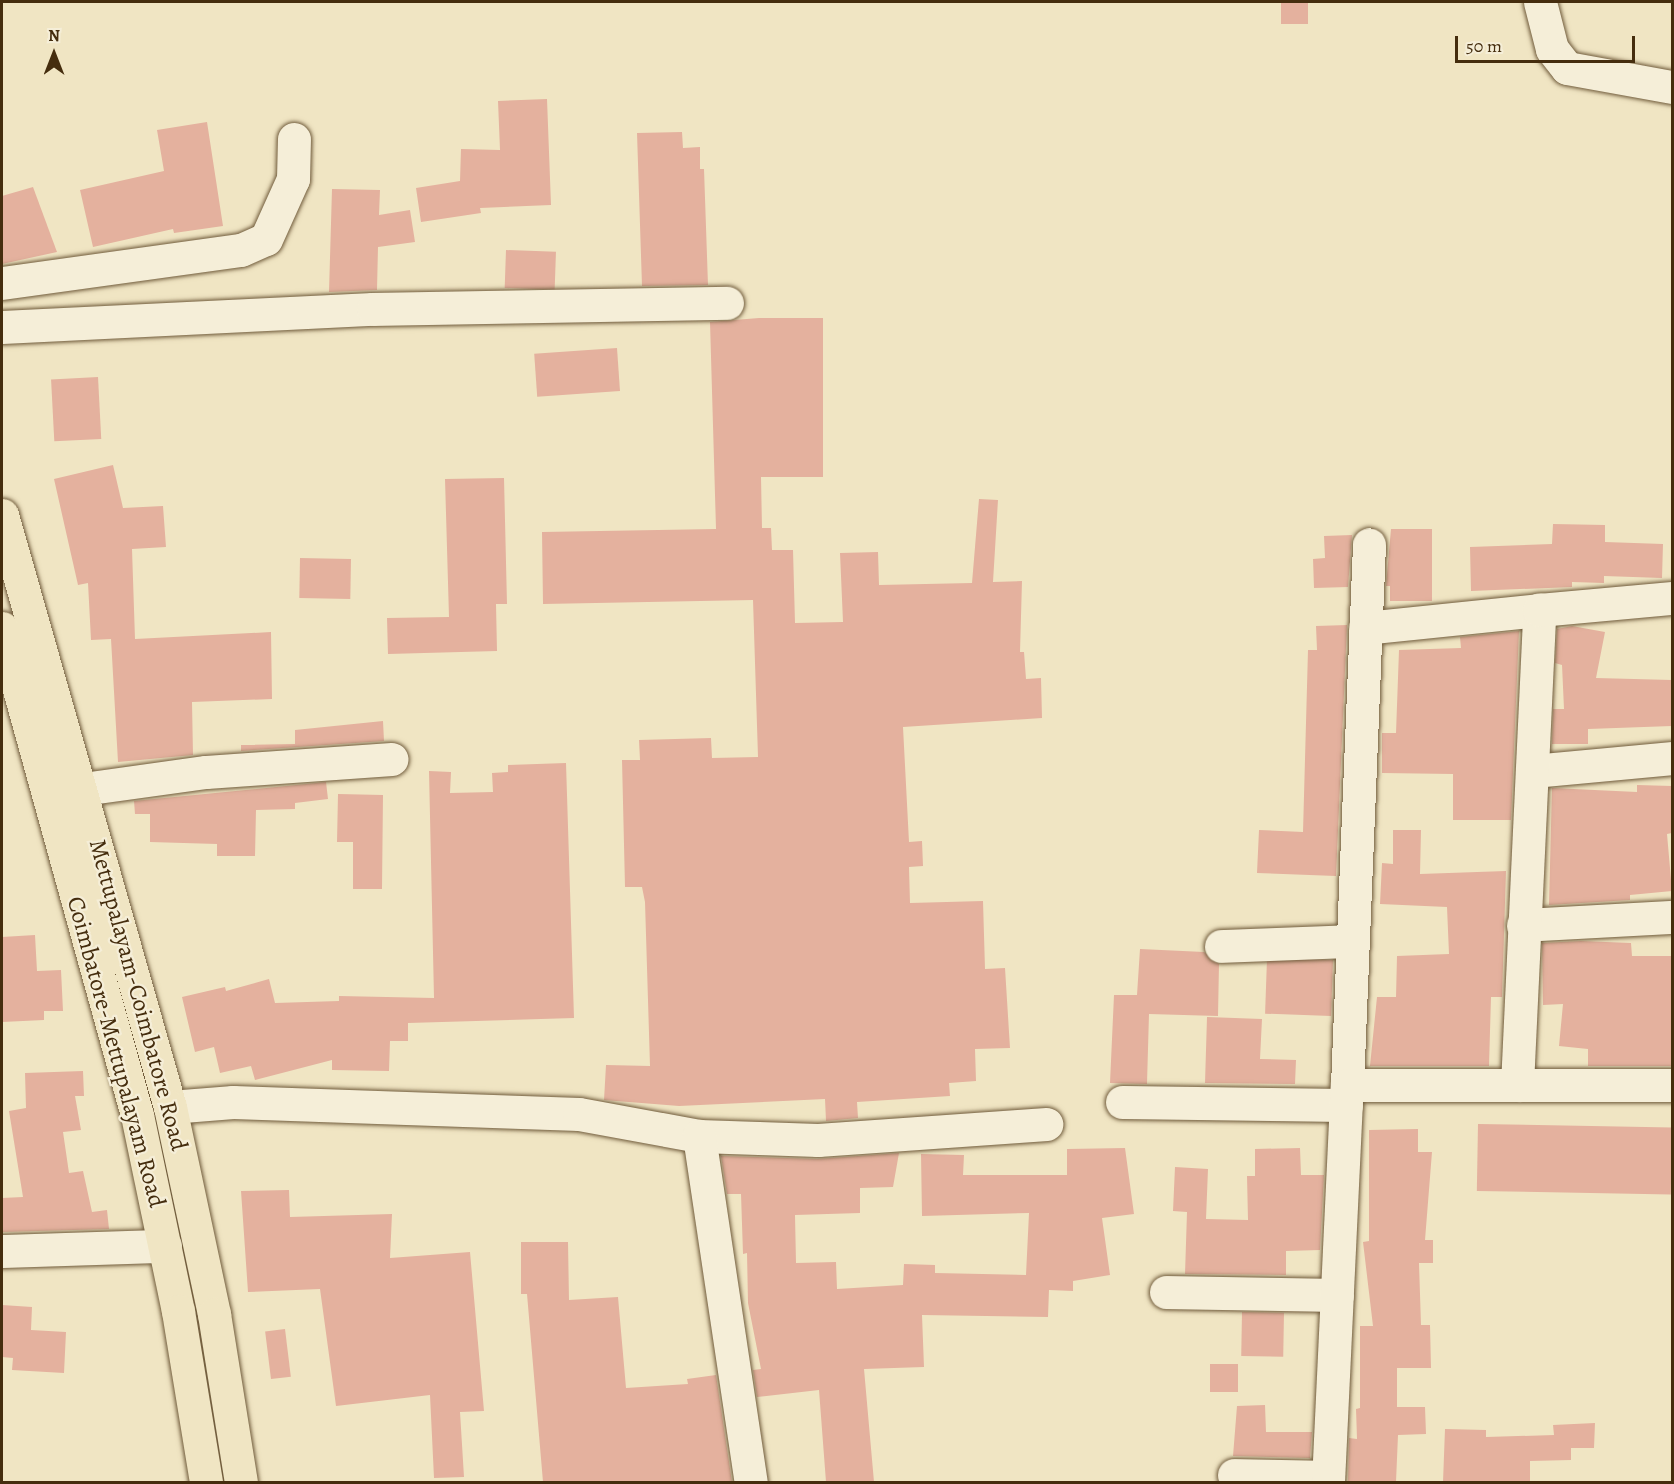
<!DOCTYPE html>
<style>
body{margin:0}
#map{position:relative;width:1674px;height:1484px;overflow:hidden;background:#f0e5c3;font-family:Alegreya,serif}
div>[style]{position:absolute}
.building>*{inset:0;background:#e4b19e;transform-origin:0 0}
.roads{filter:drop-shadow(0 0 2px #705b3b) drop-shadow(0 0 2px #705b3b)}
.minor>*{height:33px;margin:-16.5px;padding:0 16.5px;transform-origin:16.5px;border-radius:16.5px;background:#f5eed8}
.highway>*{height:33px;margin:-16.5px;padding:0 16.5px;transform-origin:16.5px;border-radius:16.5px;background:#f0e5c3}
span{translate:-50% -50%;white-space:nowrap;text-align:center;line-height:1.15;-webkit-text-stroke:4.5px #f5eed8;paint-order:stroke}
.street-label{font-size:24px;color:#452d0e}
.frame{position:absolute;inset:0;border:3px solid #452d0e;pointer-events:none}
.north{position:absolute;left:24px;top:24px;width:60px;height:60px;-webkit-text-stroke:4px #f5eed8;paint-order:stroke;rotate:0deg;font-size:16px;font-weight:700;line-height:24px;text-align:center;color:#452d0e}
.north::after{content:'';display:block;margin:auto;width:21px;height:27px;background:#452d0e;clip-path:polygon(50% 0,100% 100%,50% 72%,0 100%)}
.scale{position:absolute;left:1455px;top:36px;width:180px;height:27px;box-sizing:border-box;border:3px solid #452d0e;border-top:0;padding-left:8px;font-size:18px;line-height:21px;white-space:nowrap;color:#452d0e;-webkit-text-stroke:4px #f5eed8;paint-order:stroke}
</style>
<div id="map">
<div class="building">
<div style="left:1281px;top:2px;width:27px;height:22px"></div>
<div style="clip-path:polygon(547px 99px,551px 205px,480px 208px,481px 213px,421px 222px,416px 188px,460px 181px,461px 149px,500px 150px,498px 101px)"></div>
<div style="clip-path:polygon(207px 122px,223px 226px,174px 233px,173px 229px,93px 247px,80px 190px,164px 171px,157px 130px)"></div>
<div style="clip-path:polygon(682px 132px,683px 148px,700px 147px,700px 169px,704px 169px,708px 285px,642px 286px,637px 133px)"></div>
<div style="clip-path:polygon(33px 187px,57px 252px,2px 264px,2px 196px)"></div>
<div style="clip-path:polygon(332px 189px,380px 190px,379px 215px,410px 210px,415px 242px,378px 247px,377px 290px,329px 292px)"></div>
<div style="left:506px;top:250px;width:50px;height:38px;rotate:2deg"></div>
<div style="clip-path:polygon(759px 318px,823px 318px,823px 477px,761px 477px,762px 528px,771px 528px,772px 550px,793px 550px,795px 623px,843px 622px,840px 553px,878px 552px,879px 585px,972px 583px,979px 499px,998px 500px,993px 582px,1022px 581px,1020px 652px,1024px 652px,1026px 679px,1041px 678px,1042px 718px,903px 727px,909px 842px,922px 841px,923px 866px,909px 867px,910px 903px,983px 901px,985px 969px,1005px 968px,1010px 1048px,975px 1049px,976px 1081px,949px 1083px,950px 1096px,857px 1102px,858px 1118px,826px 1121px,825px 1099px,679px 1106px,604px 1100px,606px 1065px,650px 1066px,645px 902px,642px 887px,625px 887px,622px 760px,640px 760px,639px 740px,711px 738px,712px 758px,758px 757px,753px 600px,543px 604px,542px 532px,716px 529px,710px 322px)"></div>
<div style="left:617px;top:348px;width:43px;height:83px;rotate:86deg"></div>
<div style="left:98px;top:377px;width:62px;height:47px;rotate:87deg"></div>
<div style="clip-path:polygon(113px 465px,123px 508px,163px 506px,166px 547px,132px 549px,135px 639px,271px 632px,272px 699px,192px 702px,193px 755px,118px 762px,111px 639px,91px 640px,88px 583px,78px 585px,54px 479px)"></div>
<div style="clip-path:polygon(504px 478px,507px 604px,496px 604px,497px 651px,388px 654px,387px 618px,449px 617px,445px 479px)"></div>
<div style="clip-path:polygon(1553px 524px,1605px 525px,1605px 542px,1663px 544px,1662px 578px,1604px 576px,1604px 583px,1572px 582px,1572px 587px,1471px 591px,1470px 547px,1552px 544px)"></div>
<div style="clip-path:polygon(1391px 529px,1432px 529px,1432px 601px,1390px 601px,1390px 586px,1386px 586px)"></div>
<div style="clip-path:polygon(1352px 535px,1348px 587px,1314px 588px,1313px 559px,1325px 558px,1324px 536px)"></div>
<div style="left:300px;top:558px;width:51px;height:40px;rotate:1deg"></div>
<div style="clip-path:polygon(1347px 625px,1336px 876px,1257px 873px,1259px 830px,1303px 832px,1308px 650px,1317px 650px,1316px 626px)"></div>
<div style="clip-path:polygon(1572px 626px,1605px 632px,1596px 678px,1672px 680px,1672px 726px,1588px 729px,1588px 744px,1552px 744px,1553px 709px,1564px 709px,1562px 665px,1555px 663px,1557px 629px)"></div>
<div style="clip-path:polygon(1519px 631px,1511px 820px,1453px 820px,1453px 774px,1382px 773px,1382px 733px,1396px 733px,1399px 650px,1461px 648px,1460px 637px)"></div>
<div style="clip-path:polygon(383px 721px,384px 741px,241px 751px,241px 745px,295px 744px,295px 730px)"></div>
<div style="clip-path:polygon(566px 763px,574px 1018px,408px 1023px,408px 1041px,390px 1041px,389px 1071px,332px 1070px,332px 1060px,255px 1080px,251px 1066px,220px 1073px,214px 1047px,195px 1052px,182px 997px,225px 987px,226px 991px,269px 979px,275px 1003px,339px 1001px,339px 996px,434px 998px,429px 771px,451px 772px,450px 793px,493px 792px,492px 773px,508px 772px,508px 765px)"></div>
<div style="clip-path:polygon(326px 782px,328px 799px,295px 803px,295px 809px,256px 810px,255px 856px,217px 856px,217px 844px,150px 842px,150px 814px,135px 814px,134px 801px)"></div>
<div style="clip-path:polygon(1637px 785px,1672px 786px,1672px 833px,1667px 834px,1672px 891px,1630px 895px,1630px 900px,1549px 905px,1552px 788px,1637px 792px)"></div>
<div style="clip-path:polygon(338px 794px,383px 795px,382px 889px,353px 889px,353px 842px,337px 842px)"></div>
<div style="clip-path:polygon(1393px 830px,1421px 830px,1420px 874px,1506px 871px,1502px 997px,1491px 997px,1489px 1066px,1370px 1066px,1377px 997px,1396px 997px,1397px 956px,1449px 954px,1447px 907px,1380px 904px,1382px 863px,1393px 864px)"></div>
<div style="clip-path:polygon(35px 935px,37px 971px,61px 970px,63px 1011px,44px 1011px,44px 1020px,2px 1022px,2px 937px)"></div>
<div style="clip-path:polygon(1581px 941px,1631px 943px,1632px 956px,1672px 956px,1672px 1066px,1588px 1066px,1588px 1049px,1559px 1046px,1563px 1004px,1543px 1005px,1542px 943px)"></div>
<div style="clip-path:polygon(1140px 949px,1204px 952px,1219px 964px,1218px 1016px,1149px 1014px,1147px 1084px,1110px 1083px,1114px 995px,1137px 995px)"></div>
<div style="left:1333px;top:960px;width:56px;height:66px;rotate:92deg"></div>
<div style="clip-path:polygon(1207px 1017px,1262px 1019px,1260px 1059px,1296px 1060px,1295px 1084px,1205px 1083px)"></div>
<div style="clip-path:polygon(83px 1071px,84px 1096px,75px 1096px,81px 1130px,63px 1132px,69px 1173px,83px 1171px,92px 1212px,107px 1210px,109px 1229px,2px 1232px,2px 1198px,23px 1197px,9px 1111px,26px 1108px,25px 1073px)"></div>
<div style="left:1478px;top:1124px;width:194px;height:67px;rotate:1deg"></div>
<div style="clip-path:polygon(1418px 1129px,1418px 1152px,1432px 1152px,1425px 1240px,1433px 1240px,1433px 1263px,1419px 1263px,1421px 1325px,1430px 1325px,1431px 1368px,1397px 1368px,1397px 1407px,1425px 1407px,1426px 1434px,1398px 1435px,1396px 1482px,1348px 1482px,1349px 1438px,1357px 1439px,1356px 1409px,1360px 1408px,1360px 1326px,1373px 1326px,1363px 1242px,1369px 1241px,1369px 1130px)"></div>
<div style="clip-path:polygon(1125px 1148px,1134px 1214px,1102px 1218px,1110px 1275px,1073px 1281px,1073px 1291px,1049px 1290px,1048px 1317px,922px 1315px,924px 1367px,864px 1369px,874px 1482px,826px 1482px,819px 1390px,757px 1397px,753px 1370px,761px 1369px,748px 1303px,747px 1253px,743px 1254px,741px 1194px,727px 1194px,721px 1156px,817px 1159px,899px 1153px,893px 1187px,860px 1188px,860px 1213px,795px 1215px,796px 1263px,836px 1262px,837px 1289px,903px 1285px,904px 1264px,935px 1265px,935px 1273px,1026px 1275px,1029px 1213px,922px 1216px,921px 1154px,964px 1155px,963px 1175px,1067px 1175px,1067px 1149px)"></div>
<div style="clip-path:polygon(1300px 1148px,1301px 1175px,1324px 1175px,1320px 1250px,1286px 1251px,1286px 1275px,1185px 1274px,1187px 1212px,1173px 1211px,1175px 1167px,1208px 1169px,1206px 1219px,1248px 1220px,1247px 1176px,1255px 1176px,1255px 1149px)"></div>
<div style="clip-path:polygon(289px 1190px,290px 1217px,392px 1214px,390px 1258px,470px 1252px,484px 1411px,460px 1412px,464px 1477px,434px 1478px,430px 1395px,336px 1406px,320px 1289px,248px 1292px,241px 1191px)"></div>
<div style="clip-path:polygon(521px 1242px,568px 1242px,569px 1300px,618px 1297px,626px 1388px,688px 1384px,687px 1379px,716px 1375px,732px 1482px,543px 1482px,527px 1294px,521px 1294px)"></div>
<div style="clip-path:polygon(2px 1305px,32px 1307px,31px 1330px,66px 1332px,64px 1373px,12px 1370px,13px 1358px,2px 1357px)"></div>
<div style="left:1242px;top:1312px;width:42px;height:44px;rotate:1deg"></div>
<div style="left:285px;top:1329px;width:48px;height:20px;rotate:83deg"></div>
<div style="left:1210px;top:1364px;width:28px;height:28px"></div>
<div style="clip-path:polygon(1265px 1405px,1266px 1432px,1312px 1432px,1310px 1458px,1233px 1456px,1237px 1406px)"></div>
<div style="clip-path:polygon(1595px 1423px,1594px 1448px,1571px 1448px,1571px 1460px,1530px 1461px,1530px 1482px,1443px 1482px,1445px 1429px,1486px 1430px,1486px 1437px,1554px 1435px,1553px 1425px)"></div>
</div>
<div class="roads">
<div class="minor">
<div style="left:1540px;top:2px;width:49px;rotate:75.7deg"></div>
<div style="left:1552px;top:49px;width:24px;rotate:52deg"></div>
<div style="left:1567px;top:68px;width:107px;rotate:10.3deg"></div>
<div style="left:2px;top:283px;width:241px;rotate:-7.9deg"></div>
<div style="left:241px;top:250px;width:27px;rotate:-24deg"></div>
<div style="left:266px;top:239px;width:66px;rotate:-65.8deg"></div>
<div style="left:293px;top:179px;width:40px;rotate:-88.6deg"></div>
<div style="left:2px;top:327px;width:371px;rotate:-2.8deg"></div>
<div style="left:373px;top:309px;width:354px;rotate:-1deg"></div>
<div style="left:1365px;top:628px;width:175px;rotate:-5.9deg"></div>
<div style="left:1533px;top:771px;width:140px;rotate:-5.3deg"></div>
<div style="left:83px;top:789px;width:124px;rotate:-7.9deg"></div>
<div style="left:206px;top:772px;width:186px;rotate:-4deg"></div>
<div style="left:1523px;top:925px;width:149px;rotate:-3.1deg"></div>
<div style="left:1221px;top:946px;width:130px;rotate:-2.2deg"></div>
<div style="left:1347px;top:1085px;width:541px;rotate:-87.67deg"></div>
<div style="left:1517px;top:1085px;width:476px;rotate:-87.3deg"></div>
<div style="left:1539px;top:610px;width:134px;rotate:-5.2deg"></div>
<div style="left:1122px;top:1102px;width:224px;rotate:0.8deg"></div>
<div style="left:170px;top:1107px;width:63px;rotate:-4.5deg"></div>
<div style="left:233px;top:1102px;width:346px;rotate:2deg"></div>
<div style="left:579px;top:1114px;width:122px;rotate:10.4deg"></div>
<div style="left:699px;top:1136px;width:119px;rotate:1.9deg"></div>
<div style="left:818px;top:1140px;width:229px;rotate:-4deg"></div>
<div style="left:699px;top:1136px;width:350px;rotate:81.5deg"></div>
<div style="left:2px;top:1251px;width:163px;rotate:-1.8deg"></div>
<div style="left:1166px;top:1292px;width:171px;rotate:1deg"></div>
<div style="left:1234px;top:1475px;width:94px;rotate:1.2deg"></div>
<div style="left:1328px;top:1482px;width:397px;rotate:-87.3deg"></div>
<div style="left:1347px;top:1085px;width:325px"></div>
</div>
<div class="highway">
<div style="left:2px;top:515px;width:615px;rotate:74.16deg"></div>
<div style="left:170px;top:1107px;width:212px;rotate:78deg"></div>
<div style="left:214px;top:1314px;width:170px;rotate:80.9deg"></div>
<div style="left:2px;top:628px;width:505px;rotate:74.51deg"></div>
<div style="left:137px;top:1115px;width:200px;rotate:78.2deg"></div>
<div style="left:178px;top:1311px;width:173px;rotate:80.7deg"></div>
</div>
</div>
<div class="street-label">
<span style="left:138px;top:995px;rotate:75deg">Mettupalayam-Coimbatore Road</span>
<span style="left:116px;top:1052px;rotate:75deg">Coimbatore-Mettupalayam Road</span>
</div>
<div class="frame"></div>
<div class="north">N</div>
<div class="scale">50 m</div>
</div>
